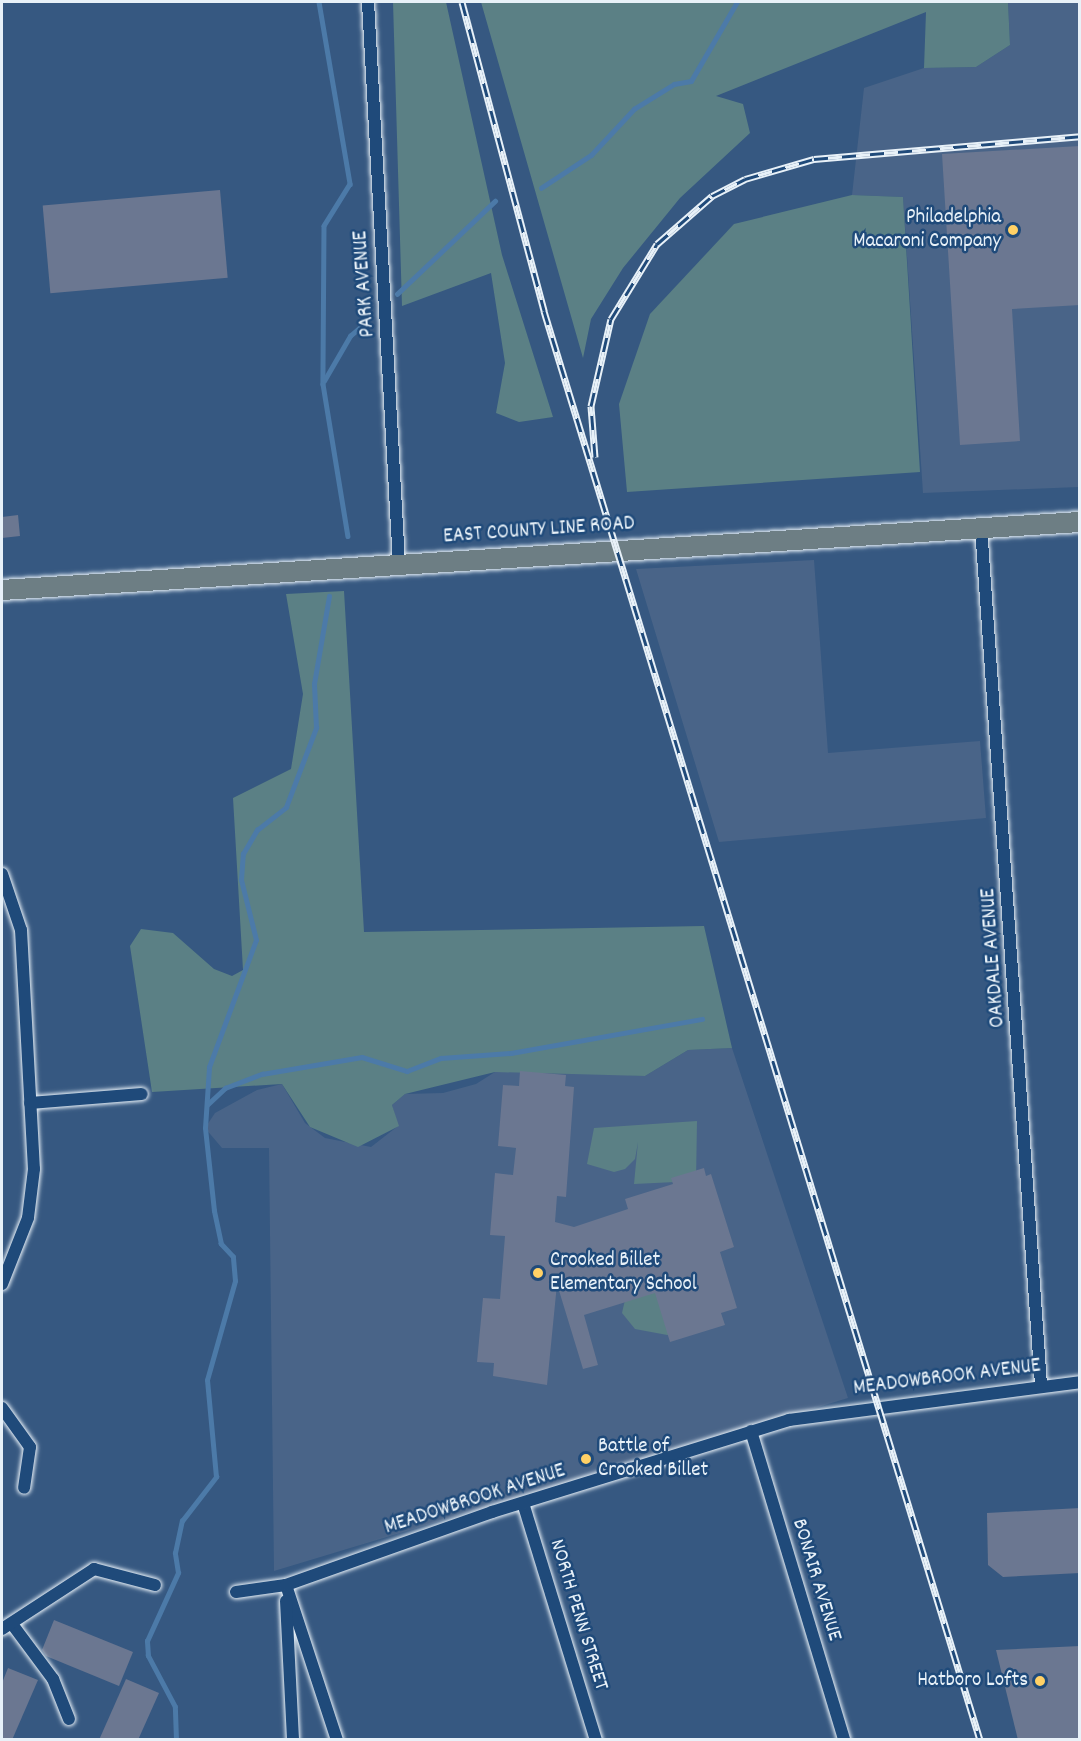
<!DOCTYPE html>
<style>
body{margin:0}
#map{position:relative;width:1081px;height:1741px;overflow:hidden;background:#365881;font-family:Dekko,sans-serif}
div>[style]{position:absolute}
.built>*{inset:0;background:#496488}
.green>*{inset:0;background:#5b8085}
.stream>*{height:4.5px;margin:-2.25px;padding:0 2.25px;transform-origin:2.25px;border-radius:2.25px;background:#4c7aa8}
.building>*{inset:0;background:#6b7791;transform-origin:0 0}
.roads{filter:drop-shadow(0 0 2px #e8f1f8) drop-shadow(0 0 2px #e8f1f8)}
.minor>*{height:12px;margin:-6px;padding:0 6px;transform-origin:6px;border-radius:6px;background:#1f4a7a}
.primary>*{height:20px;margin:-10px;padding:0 10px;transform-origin:10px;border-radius:10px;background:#6d7e84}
.rail>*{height:7px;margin-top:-3.5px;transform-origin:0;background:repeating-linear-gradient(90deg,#1f4a7a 0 14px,#e8f1f8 0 28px);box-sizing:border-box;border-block:2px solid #e8f1f8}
.dots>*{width:16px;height:16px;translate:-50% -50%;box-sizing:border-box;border:3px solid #1f4a7a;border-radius:50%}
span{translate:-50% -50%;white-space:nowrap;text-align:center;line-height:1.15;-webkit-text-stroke:5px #1f4a7a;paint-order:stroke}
.poi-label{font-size:21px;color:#e8f1f8}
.right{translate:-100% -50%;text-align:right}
.left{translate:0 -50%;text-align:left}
.street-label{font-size:21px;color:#e8f1f8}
.frame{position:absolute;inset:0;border:3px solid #e8f1f8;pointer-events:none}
</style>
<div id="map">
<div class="built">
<div style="clip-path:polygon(1008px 2px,1079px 2px,1079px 487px,923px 493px,903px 197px,852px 195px,864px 88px,924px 68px,976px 67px,1010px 45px)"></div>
<div style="clip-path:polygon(814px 560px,828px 753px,980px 741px,986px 818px,719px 842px,636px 569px)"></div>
<div style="clip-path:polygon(732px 1048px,848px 1398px,274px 1571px,269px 1148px,222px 1148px,205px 1128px,215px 1113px,257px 1090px,282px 1084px,305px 1123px,325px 1138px,371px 1147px,398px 1126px,392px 1105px,405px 1094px,443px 1093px,476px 1084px,495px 1072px,522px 1069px,645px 1076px,688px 1050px)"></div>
</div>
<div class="green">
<div style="clip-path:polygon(393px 2px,446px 2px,502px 255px,553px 417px,519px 422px,496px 413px,505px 363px,491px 273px,402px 306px)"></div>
<div style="clip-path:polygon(481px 2px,1008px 2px,1010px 45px,976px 67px,924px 68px,926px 12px,716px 96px,743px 104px,750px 133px,680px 198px,623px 268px,591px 319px,583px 358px)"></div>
<div style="clip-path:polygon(852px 195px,903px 197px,920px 472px,627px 492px,619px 404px,650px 314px,734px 224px)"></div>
<div style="clip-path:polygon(344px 591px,364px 932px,704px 926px,732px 1048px,688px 1050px,645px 1076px,495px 1072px,405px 1094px,392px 1105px,399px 1126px,358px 1147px,310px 1127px,282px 1084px,152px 1092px,130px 946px,141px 929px,173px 933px,214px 969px,232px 976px,243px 970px,233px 798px,291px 769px,303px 694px,286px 594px)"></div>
<div style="clip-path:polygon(697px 1121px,696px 1181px,634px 1184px,638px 1142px,635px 1159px,625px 1169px,614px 1172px,587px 1164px,594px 1128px)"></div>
<div style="clip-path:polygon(630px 1278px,663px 1284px,678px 1337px,635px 1329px,622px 1313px)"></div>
</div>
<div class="stream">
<div style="left:319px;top:2px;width:185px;rotate:80.3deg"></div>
<div style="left:350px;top:184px;width:49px;rotate:121.8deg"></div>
<div style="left:324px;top:226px;width:158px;rotate:90.4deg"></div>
<div style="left:323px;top:384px;width:154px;rotate:80.7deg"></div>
<div style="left:541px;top:188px;width:60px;rotate:-33.4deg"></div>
<div style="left:591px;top:155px;width:63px;rotate:-46.9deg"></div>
<div style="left:634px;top:109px;width:47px;rotate:-32deg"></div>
<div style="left:674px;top:84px;width:17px;rotate:-10deg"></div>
<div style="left:691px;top:81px;width:91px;rotate:-59.8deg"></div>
<div style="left:397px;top:294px;width:135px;rotate:-43.5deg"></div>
<div style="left:324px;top:381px;width:52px;rotate:-60deg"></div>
<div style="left:350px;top:336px;width:18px;rotate:-41deg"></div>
<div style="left:207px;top:1105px;width:25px;rotate:-43deg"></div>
<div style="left:225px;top:1088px;width:40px;rotate:-21deg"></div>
<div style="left:262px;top:1074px;width:101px;rotate:-9.6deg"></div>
<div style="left:362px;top:1057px;width:47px;rotate:17.3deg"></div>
<div style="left:407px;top:1071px;width:36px;rotate:-21deg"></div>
<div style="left:441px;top:1058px;width:70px;rotate:-4.1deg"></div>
<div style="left:511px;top:1053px;width:194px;rotate:-10.1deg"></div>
<div style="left:176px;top:1740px;width:33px;rotate:-92deg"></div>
<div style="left:175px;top:1707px;width:58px;rotate:-117.9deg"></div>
<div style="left:148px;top:1656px;width:15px;rotate:-94deg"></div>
<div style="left:147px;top:1641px;width:75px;rotate:-65.5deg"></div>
<div style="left:178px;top:1573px;width:20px;rotate:-99deg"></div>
<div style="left:175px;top:1553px;width:33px;rotate:-78deg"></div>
<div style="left:182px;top:1521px;width:56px;rotate:-52.3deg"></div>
<div style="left:216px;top:1477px;width:97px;rotate:-95.3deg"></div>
<div style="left:207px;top:1380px;width:103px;rotate:-74.2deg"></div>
<div style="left:235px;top:1281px;width:24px;rotate:-95deg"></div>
<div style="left:233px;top:1257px;width:18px;rotate:-133deg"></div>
<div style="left:221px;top:1244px;width:34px;rotate:-102deg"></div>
<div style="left:214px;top:1211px;width:83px;rotate:-96.2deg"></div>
<div style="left:205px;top:1128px;width:61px;rotate:-86.2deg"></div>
<div style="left:209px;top:1067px;width:135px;rotate:-69.7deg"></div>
<div style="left:256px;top:940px;width:62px;rotate:-104deg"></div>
<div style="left:241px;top:880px;width:26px;rotate:-86deg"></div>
<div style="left:243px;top:854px;width:28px;rotate:-60deg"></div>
<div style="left:257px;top:830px;width:37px;rotate:-38deg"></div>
<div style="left:286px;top:807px;width:85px;rotate:-69.2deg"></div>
<div style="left:316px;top:728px;width:44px;rotate:-92.6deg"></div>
<div style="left:314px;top:684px;width:89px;rotate:-80.3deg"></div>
</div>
<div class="building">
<div style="clip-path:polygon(1080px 146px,1080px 305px,1012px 309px,1020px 441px,960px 445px,942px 154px)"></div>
<div style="left:220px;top:190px;width:88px;height:178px;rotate:85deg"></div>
<div style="clip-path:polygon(18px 515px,20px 536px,2px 538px,2px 517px)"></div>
<div style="clip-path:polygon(520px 1071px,566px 1075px,565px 1086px,574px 1087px,566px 1197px,557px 1196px,555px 1222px,574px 1227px,628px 1209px,625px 1199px,673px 1184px,671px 1178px,704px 1168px,706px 1176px,711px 1174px,734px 1247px,720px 1252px,737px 1308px,721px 1313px,725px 1325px,670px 1342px,655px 1293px,584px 1315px,598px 1365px,583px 1369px,557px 1284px,547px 1385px,493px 1376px,494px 1363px,477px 1362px,483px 1298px,500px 1299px,505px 1236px,490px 1235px,495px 1173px,513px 1175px,516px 1148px,498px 1146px,503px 1085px,519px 1086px)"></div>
<div style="clip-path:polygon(1080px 1508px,1080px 1573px,1003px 1577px,988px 1565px,987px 1513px)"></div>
<div style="clip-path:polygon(54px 1620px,133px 1652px,119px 1686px,46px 1656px,42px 1650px)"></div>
<div style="clip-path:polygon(1080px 1646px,1080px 1740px,1018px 1740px,996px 1650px)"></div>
<div style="clip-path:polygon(8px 1668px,38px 1680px,12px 1740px,2px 1740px,2px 1683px)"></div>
<div style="clip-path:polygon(126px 1679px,159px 1693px,138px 1740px,99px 1740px)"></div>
</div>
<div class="roads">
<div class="minor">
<div style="left:368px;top:2px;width:563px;rotate:86.84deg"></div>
<div style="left:981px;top:527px;width:861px;rotate:86deg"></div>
<div style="left:2px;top:874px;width:59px;rotate:71.3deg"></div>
<div style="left:21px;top:930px;width:239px;rotate:86.9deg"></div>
<div style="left:34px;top:1169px;width:49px;rotate:97deg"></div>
<div style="left:28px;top:1218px;width:71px;rotate:111.5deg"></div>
<div style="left:30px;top:1103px;width:112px;rotate:-4.6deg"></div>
<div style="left:2px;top:1408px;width:48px;rotate:54.3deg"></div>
<div style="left:30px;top:1447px;width:41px;rotate:98.3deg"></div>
<div style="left:751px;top:1431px;width:323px;rotate:73.2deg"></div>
<div style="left:523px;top:1503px;width:248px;rotate:72.9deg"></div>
<div style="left:286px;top:1585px;width:163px;rotate:71.8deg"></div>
<div style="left:236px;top:1592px;width:50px;rotate:-8deg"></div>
<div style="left:286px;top:1585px;width:219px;rotate:-19.5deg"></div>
<div style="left:492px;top:1512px;width:311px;rotate:-17.2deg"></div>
<div style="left:789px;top:1420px;width:293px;rotate:-7.4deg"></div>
<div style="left:286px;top:1601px;width:139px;rotate:87.1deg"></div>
<div style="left:12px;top:1624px;width:69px;rotate:53.3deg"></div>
<div style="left:53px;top:1679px;width:43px;rotate:68.2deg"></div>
<div style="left:2px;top:1629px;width:110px;rotate:-33.1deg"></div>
<div style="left:94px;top:1569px;width:63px;rotate:14.7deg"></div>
</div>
<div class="primary">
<div style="left:2px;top:590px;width:1080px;rotate:-3.61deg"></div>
</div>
</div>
<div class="rail">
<div style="left:462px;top:2px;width:320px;rotate:75.1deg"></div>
<div style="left:544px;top:311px;width:1494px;rotate:73.03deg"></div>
<div style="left:595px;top:457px;width:51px;rotate:-94.5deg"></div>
<div style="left:591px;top:406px;width:89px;rotate:-77.1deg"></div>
<div style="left:611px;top:319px;width:88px;rotate:-58.5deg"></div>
<div style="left:657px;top:244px;width:73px;rotate:-41.1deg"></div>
<div style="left:712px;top:196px;width:37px;rotate:-27deg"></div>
<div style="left:745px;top:179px;width:72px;rotate:-16.2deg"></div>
<div style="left:814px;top:159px;width:267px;rotate:-4.9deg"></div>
</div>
<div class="dots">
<div style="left:1013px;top:230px;background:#ffd166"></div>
<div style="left:538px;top:1273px;background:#ffd166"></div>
<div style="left:586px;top:1459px;background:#ffd166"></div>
<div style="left:1040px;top:1681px;background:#ffd166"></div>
</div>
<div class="poi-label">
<span class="right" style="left:1001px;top:230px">Philadelphia<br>Macaroni Company</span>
<span class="left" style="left:550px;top:1273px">Crooked Billet<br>Elementary School</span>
<span class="left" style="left:598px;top:1459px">Battle of<br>Crooked Billet</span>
<span class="right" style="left:1028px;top:1681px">Hatboro Lofts</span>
</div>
<div class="street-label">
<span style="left:365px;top:284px;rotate:-94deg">PARK AVENUE</span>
<span style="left:539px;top:531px;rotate:-4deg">EAST COUNTY LINE ROAD</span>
<span style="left:994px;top:958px;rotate:-94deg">OAKDALE AVENUE</span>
<span style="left:947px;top:1378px;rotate:-7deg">MEADOWBROOK AVENUE</span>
<span style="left:475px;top:1500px;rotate:-18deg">MEADOWBROOK AVENUE</span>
<span style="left:816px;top:1580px;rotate:73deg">BONAIR AVENUE</span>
<span style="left:578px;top:1615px;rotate:73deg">NORTH PENN STREET</span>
</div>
<div class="frame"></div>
</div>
